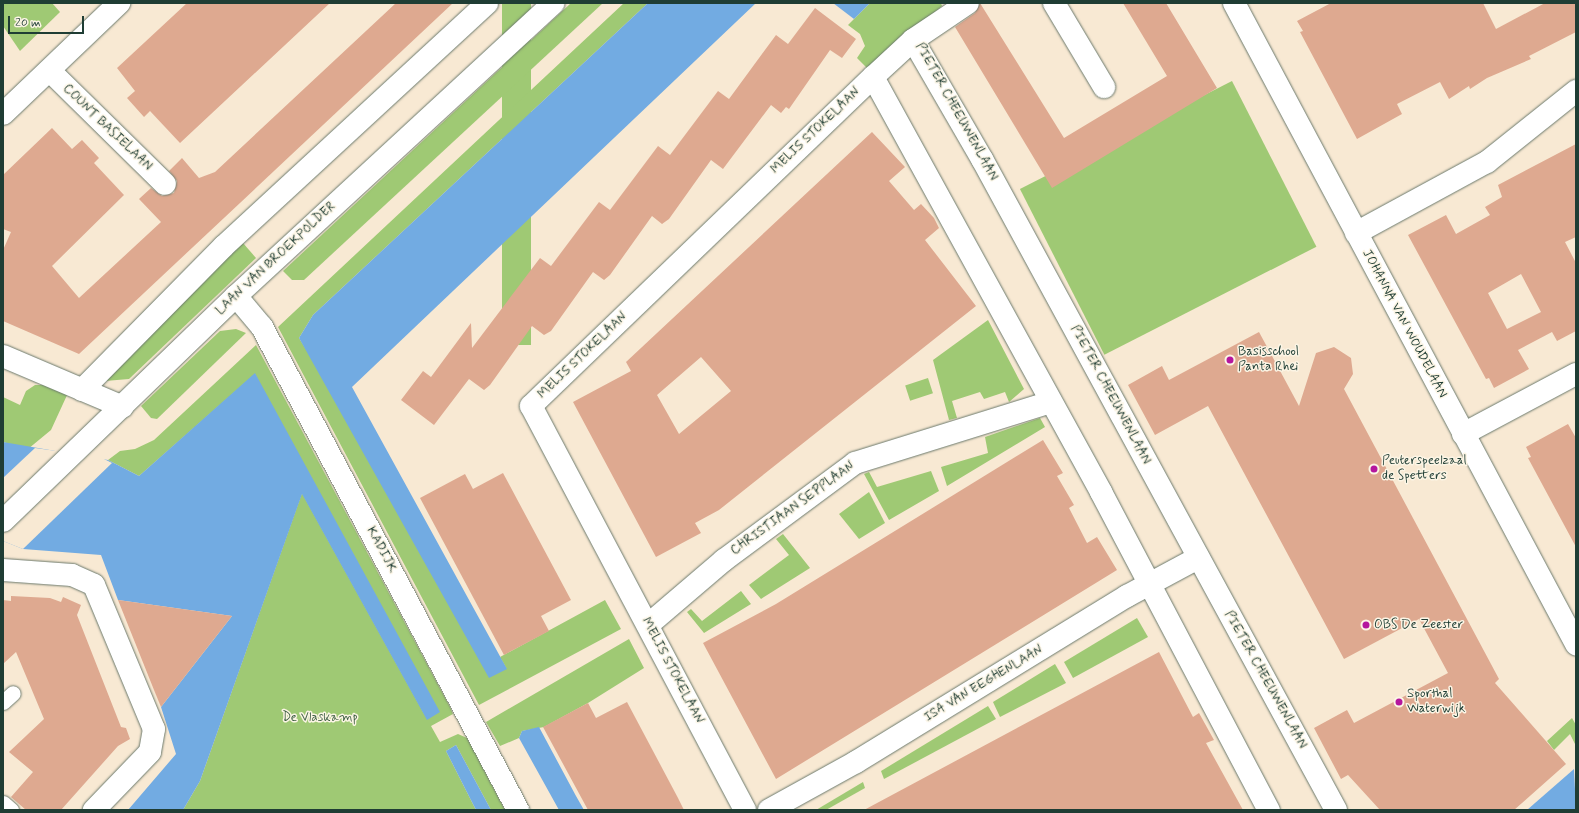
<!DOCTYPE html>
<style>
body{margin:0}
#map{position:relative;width:1579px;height:813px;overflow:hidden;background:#f8e9d3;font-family:Mynerve,sans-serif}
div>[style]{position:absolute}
.green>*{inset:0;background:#9fc974;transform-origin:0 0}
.water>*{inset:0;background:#72abe2}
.pier>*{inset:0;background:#f8e9d3}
.building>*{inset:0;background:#dea990}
.roads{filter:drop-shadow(0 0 1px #6b796c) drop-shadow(0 0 1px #6b796c)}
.lane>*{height:15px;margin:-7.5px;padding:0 7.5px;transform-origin:7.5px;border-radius:7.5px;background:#fff}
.street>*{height:22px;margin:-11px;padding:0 11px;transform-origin:11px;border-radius:11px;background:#fff}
.secondary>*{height:22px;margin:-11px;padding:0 11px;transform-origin:11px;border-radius:11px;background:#fff}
.dots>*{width:11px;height:11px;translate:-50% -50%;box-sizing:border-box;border:2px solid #fcf5e5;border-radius:50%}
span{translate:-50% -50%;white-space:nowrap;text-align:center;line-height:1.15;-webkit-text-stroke:3px #fcf5e5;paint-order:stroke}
.street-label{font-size:13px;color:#1f3d34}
.poi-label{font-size:13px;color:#1f3d34}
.left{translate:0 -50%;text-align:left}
.park-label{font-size:13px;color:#3f6044}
.frame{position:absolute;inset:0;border:4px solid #1f3d34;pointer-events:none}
.scale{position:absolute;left:8px;top:16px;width:76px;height:18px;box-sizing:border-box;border:2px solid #1f3d34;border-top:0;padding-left:5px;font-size:12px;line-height:14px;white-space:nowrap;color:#1f3d34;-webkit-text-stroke:3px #fcf5e5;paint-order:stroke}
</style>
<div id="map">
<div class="green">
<div style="clip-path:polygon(3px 3px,52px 3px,60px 12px,20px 51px,3px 26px)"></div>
<div style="left:502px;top:3px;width:29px;height:342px"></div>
<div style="clip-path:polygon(571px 3px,603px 3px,304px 280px,292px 280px,283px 271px)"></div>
<div style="clip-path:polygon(624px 3px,648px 3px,313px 315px,299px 338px,507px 669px,500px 657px,605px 600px,621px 629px,479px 705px,278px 327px)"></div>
<div style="clip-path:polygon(870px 3px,941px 3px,942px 6px,868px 69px,857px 58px,865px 46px,860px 34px,848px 25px)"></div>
<div style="left:1232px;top:81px;width:186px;height:238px;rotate:63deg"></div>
<div style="clip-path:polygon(243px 243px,256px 258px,129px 379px,105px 381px,110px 369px)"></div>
<div style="clip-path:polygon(988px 320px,1024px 389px,1009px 402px,1005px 392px,984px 399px,980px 392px,952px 401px,957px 418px,949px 420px,933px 360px)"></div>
<div style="clip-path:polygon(236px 329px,246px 333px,157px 419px,151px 418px,141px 406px,220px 331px)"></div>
<div style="clip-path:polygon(256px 345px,450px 707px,453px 714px,431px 726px,440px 742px,458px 734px,467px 738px,505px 810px,491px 810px,456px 745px,446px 751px,476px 810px,183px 810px,200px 781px,302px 493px,427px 719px,255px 374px,139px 476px,108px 460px,120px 451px,135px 449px,154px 440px)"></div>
<div style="left:928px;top:378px;width:16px;height:24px;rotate:72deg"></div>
<div style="clip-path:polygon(35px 385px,51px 385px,68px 393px,51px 430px,28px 449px,3px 442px,3px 397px,20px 405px,26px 391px)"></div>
<div style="clip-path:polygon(1040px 418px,1045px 427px,947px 486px,941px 467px,988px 453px,985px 437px)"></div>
<div style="clip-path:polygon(931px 471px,939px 491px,889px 520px,864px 474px,869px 472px,877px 487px)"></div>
<div style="clip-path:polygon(869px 492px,885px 523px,859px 539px,839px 514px)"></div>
<div style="clip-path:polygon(783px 534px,810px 568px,761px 599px,749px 585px,789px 555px,776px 539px)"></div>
<div style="clip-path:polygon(741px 591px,751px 604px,704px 633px,687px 612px,691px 609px,702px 621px)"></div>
<div style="clip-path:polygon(1137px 618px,1148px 637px,1073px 678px,1064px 662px)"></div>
<div style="clip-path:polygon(629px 639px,644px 668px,588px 703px,544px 727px,522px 731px,519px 738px,500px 746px,486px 722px)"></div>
<div style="clip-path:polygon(1055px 664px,1066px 683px,1000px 717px,993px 702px)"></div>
<div style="clip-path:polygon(988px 706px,996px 719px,884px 779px,881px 771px)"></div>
<div style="clip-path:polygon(1572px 718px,1576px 725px,1576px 746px,1570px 734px,1554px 750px,1547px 741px)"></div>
<div style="clip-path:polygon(863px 782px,865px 788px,826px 810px,816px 810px)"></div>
</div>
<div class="water">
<div style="clip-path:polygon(648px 3px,756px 3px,352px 387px,507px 669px,489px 678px,299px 338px,313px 315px)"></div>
<div style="clip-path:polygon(833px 3px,870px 3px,854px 19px)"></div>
<div style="clip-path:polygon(255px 373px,440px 712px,427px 720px,302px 494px,200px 781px,183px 810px,128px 810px,176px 754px,161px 707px,232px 616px,118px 600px,101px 555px,23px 549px,3px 541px,3px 442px,108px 460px,139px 476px)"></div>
<div style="clip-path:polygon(539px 727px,576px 796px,584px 810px,559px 810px,519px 738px,522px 731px)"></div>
<div style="clip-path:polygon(456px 745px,491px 810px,476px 810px,446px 751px)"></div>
<div style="clip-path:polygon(1574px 769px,1576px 810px,1527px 810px)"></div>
</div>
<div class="pier">
<div style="clip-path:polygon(35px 448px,100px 457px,112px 463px,23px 549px,3px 541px,3px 478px)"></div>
</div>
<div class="building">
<div style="clip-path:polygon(187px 3px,330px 3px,180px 143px,150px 111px,144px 117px,127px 98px,135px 91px,117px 68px)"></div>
<div style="clip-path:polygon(396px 3px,453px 3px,79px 354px,3px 321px,3px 250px,11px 232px,3px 229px,3px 175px,52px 128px,72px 149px,82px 140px,99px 158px,94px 163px,124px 195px,52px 266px,79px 298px,161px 222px,139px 199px,151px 188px,162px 196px,174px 193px,177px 181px,169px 171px,182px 158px,199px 178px,215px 172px)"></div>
<div style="clip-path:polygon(980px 3px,1064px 138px,1167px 76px,1123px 3px,1166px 3px,1217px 88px,1052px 188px,955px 27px,975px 13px)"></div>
<div style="clip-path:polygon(1331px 3px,1483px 3px,1496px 29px,1545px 3px,1576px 3px,1576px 32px,1529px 56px,1531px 59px,1487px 78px,1470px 89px,1469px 86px,1449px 99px,1440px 82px,1397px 104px,1402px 114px,1357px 139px,1300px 32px,1303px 31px,1297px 21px)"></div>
<div style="clip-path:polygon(815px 8px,856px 39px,842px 58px,830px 50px,789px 109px,786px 107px,781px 113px,771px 105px,723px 169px,711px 160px,669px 219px,662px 224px,652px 216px,610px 275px,604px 280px,593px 272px,551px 331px,544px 335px,532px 326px,490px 385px,484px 390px,469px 379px,434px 425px,401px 400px,423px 371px,431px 377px,471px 323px,472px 348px,540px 258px,551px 266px,599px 202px,610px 210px,658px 146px,670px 155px,718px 91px,729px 99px,776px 35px,788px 44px)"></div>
<div style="clip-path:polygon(evenodd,872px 132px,905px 167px,889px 181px,914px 210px,921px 204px,934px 218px,939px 228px,925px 240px,976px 306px,719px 510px,695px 523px,701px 533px,656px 557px,573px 402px,631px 371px,626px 362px,872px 132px,701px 357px,731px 391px,679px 434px,657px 395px,701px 357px)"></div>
<div style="clip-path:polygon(evenodd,1576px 144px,1576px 237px,1565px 242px,1576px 263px,1576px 331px,1557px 341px,1552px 332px,1518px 350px,1529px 369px,1494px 388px,1489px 378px,1486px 379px,1408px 235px,1446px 215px,1456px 234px,1490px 215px,1485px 207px,1502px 197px,1498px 185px,1576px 144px,1521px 274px,1541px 312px,1507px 329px,1488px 293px,1521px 274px)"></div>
<div style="clip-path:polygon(1259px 332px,1299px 406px,1316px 353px,1334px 347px,1351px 358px,1353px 374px,1344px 389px,1499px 679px,1495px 683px,1566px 764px,1514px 810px,1380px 810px,1348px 775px,1341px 779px,1314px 728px,1347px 710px,1354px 723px,1448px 673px,1419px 619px,1344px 659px,1208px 406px,1155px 435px,1128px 385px,1162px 366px,1169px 380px)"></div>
<div style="clip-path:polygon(1568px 424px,1576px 438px,1576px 547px,1528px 458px,1531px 457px,1526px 447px)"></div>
<div style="clip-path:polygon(1043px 440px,1063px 473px,1057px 476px,1074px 505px,1069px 508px,1087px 543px,1097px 537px,1117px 570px,776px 779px,703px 643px,776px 604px)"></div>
<div style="clip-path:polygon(503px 473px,571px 600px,541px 616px,549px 631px,504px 655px,420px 498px,465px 474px,473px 489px)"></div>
<div style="clip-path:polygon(11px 596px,50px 598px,61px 602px,63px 597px,81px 605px,77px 615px,121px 727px,126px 728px,130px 739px,118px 746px,61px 810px,26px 810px,11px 797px,33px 772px,9px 752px,44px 719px,16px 652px,3px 664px,3px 600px,11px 601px)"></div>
<div style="clip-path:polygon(118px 600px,232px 616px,161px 707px,154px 690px)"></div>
<div style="clip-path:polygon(1159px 652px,1193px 717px,1199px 713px,1214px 740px,1206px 743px,1243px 810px,864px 810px)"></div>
<div style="clip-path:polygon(627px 702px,678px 798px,684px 810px,588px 810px,543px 727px,588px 703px,596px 718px)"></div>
</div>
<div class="roads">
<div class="lane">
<div style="left:3px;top:702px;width:13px;rotate:-42deg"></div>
<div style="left:3px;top:803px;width:11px;rotate:41deg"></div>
</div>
<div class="street">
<div style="left:1054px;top:3px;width:98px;rotate:59.2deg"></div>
<div style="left:1234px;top:3px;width:727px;rotate:61.92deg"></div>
<div style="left:913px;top:40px;width:138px;rotate:59.9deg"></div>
<div style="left:982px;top:159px;width:741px;rotate:61.46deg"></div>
<div style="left:50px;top:71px;width:161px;rotate:44.5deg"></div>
<div style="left:873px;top:77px;width:474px;rotate:61.2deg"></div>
<div style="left:1101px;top:492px;width:360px;rotate:62.2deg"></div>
<div style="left:3px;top:114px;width:161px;rotate:-43.7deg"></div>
<div style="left:1356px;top:233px;width:149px;rotate:-28.5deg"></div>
<div style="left:1487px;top:162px;width:114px;rotate:-38.6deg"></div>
<div style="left:236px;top:296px;width:40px;rotate:50deg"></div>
<div style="left:262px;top:327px;width:547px;rotate:62.08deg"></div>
<div style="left:3px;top:356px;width:130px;rotate:23deg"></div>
<div style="left:82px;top:390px;width:202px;rotate:-45.4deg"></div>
<div style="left:224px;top:246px;width:358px;rotate:-42.7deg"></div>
<div style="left:1463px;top:434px;width:128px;rotate:-28deg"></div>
<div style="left:3px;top:570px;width:69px;rotate:4.1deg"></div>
<div style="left:72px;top:575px;width:24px;rotate:24deg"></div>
<div style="left:94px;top:585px;width:156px;rotate:67.4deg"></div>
<div style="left:154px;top:729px;width:23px;rotate:100deg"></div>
<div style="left:150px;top:752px;width:81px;rotate:134deg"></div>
<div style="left:648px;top:625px;width:100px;rotate:-40.5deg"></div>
<div style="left:724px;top:560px;width:163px;rotate:-36.5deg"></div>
<div style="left:855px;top:463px;width:205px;rotate:-17.3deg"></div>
<div style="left:745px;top:810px;width:457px;rotate:-117.9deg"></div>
<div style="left:531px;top:406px;width:475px;rotate:-43.9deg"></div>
<div style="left:873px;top:77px;width:54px;rotate:-42.8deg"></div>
<div style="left:913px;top:40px;width:66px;rotate:-33.9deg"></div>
<div style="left:769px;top:810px;width:99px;rotate:-28.9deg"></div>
<div style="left:856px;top:762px;width:318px;rotate:-31.5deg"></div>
<div style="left:1127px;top:596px;width:81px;rotate:-28.2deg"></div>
</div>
<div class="secondary">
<div style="left:3px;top:521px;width:324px;rotate:-44deg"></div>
<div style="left:236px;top:296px;width:432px;rotate:-42.7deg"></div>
</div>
</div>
<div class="dots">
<div style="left:1230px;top:360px;background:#b5179e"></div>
<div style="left:1374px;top:469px;background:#b5179e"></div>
<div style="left:1366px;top:625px;background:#b5179e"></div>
<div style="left:1399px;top:702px;background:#b5179e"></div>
</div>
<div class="street-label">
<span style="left:956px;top:112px;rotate:61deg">PIETER CHEEUWENLAAN</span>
<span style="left:107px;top:128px;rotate:44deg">COUNT BASIELAAN</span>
<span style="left:816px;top:131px;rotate:-44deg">MELIS STOKELAAN</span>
<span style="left:276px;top:259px;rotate:-43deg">LAAN VAN BROEKPOLDER</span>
<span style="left:1404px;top:324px;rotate:62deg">JOHANNA VAN WOUDELAAN</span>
<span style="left:583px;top:356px;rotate:-44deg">MELIS STOKELAAN</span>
<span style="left:1110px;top:395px;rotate:62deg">PIETER CHEEUWENLAAN</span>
<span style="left:793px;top:509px;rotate:-36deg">CHRISTIAAN SEPPLAAN</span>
<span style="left:381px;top:550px;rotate:62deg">KADIJK</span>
<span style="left:672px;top:671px;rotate:62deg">MELIS STOKELAAN</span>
<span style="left:1265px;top:680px;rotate:61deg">PIETER CHEEUWENLAAN</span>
<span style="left:984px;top:684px;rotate:-31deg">ISA VAN EEGHENLAAN</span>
</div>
<div class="poi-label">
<span class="left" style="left:1238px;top:360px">Basisschool<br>Panta Rhei</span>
<span class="left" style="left:1382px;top:469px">Peuterspeelzaal<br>de Spetters</span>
<span class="left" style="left:1374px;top:625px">OBS De Zeester</span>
<span class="left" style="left:1407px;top:702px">Sporthal<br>Waterwijk</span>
</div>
<div class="park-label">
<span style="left:320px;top:718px">De Vlaskamp</span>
</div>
<div class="frame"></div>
<div class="scale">20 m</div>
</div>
